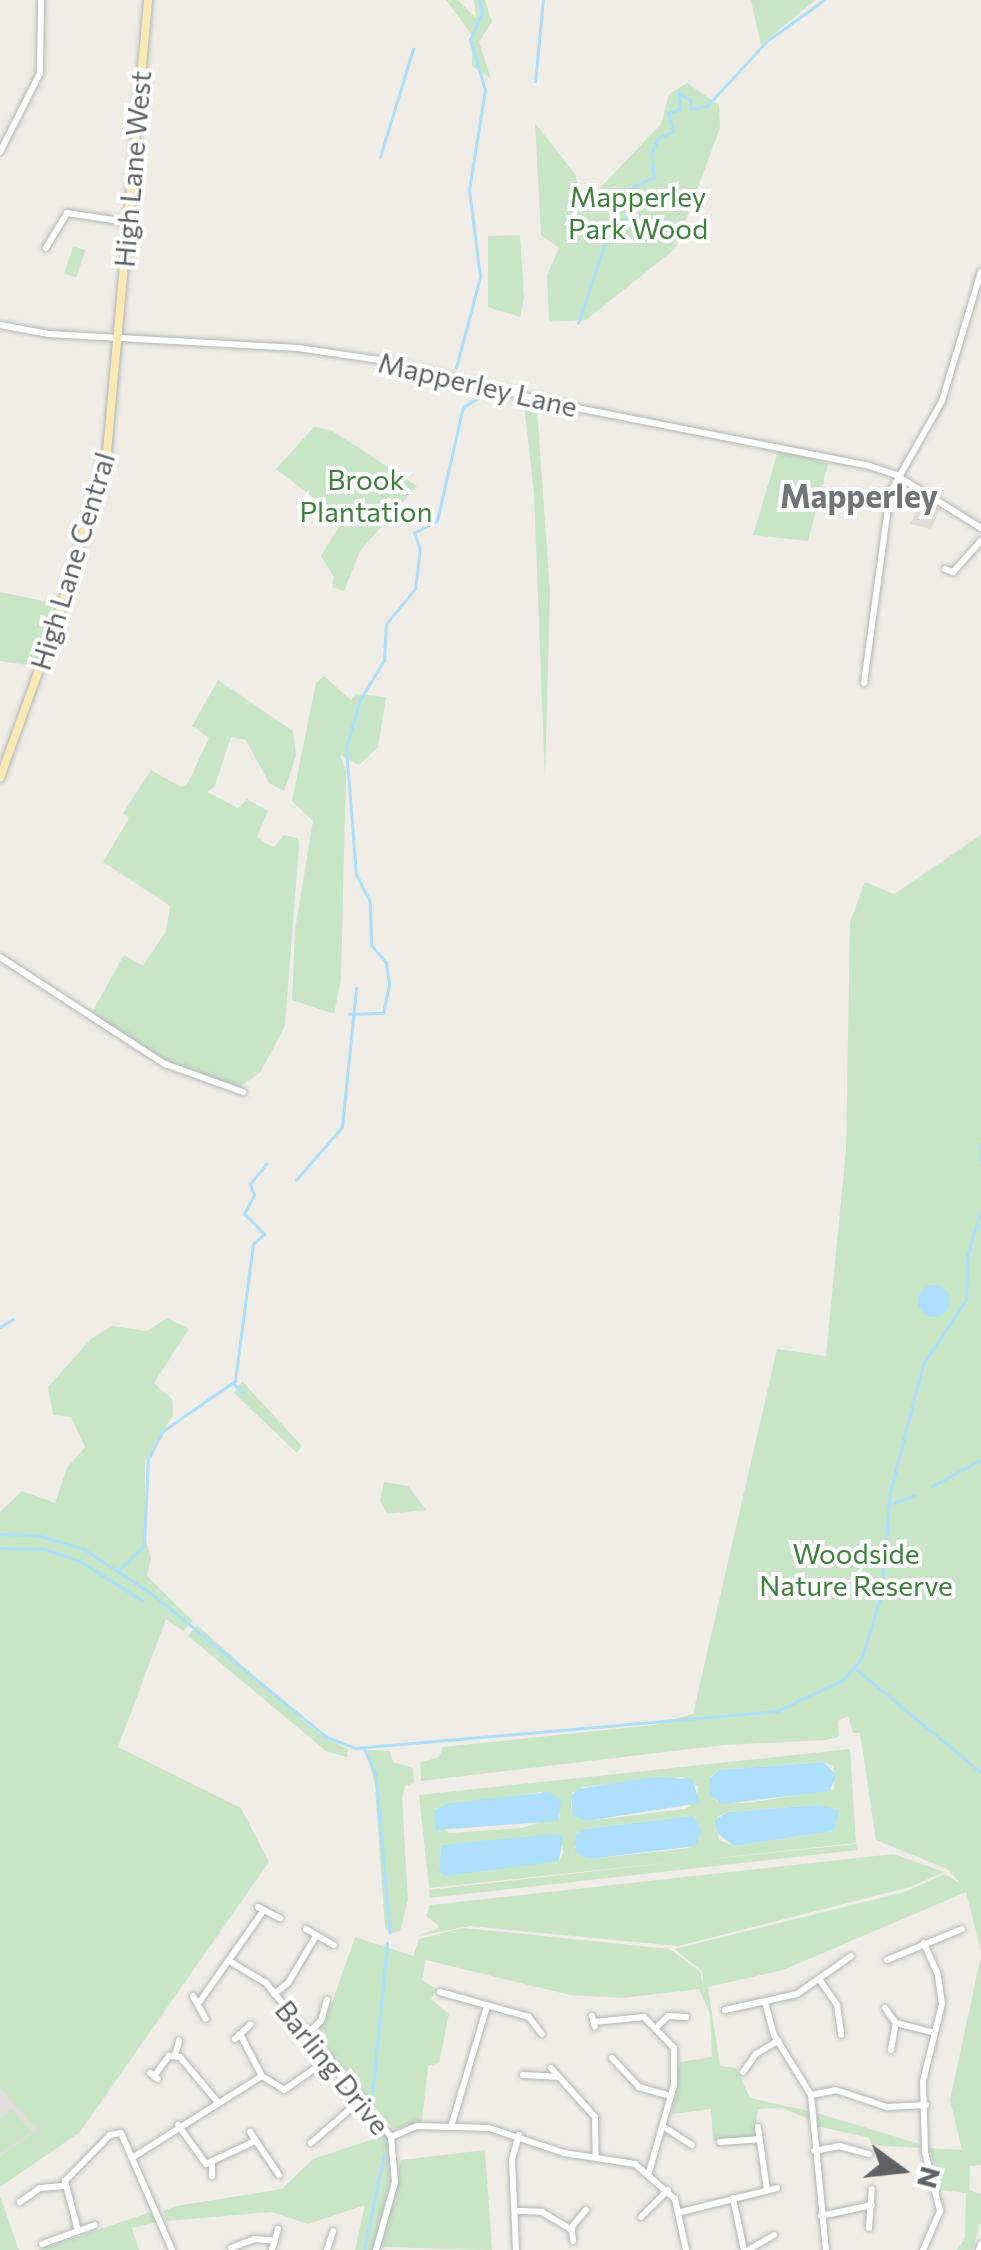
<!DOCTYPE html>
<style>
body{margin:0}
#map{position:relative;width:981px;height:2250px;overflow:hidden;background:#f0ede7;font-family:Commissioner,sans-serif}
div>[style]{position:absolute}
.industrial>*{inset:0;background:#dfdcd9}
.education>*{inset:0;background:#e0dcd6}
.green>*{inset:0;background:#c8e5c6;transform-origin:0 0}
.water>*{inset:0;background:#addefa}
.round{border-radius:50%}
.stream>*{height:2.5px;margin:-1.25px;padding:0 1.25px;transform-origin:1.25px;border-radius:1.25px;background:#addefa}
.roads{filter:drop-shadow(0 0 2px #b2b5b8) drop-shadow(0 0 2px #b2b5b8)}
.minor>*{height:6px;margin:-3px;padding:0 3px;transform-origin:3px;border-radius:3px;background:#fff}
.major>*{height:8px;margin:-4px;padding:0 4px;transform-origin:4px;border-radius:4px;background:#fae9b2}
span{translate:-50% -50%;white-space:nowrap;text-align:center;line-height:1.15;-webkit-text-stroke:8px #fff;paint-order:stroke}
.street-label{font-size:28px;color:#5f6366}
.park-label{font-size:28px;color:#3c823a}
.quarter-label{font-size:32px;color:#707578;font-weight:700}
.north{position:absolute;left:851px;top:2120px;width:100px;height:100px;-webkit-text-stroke:8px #fff;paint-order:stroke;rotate:105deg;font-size:28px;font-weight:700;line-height:40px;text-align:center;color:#5f6366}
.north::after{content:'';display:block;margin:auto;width:35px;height:45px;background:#5f6366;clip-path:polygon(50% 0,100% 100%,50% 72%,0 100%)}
</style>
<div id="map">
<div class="industrial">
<div style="clip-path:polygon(0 2089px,39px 2130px,0 2156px)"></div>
</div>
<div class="education">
<div style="clip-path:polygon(924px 497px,941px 507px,931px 529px,910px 524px)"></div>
</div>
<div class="green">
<div style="clip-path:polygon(446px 0,458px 0,476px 18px,474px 0,485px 0,492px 22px,479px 42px,491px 79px,472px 66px,472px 35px)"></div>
<div style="clip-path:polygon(751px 0,815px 0,761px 45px)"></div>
<div style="clip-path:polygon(687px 83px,719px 105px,720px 128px,675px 249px,586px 320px,549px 322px,547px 275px,559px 248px,541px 235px,535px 123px,575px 174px,583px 206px,661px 124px,669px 94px)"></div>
<div style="clip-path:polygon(520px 235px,524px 298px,520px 317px,488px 307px,488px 236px)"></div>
<div style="left:73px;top:246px;width:13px;height:29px;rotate:18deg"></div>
<div style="clip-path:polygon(524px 405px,537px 409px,550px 592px,545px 781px,534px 493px)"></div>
<div style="clip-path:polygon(314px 427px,331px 430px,417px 486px,360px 551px,344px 591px,332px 587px,334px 577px,321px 556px,342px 521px,315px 509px,315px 499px,276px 469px)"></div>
<div style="clip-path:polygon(779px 448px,828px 464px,808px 541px,753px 535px)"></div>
<div style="clip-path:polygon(0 592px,53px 603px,34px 666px,0 661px)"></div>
<div style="clip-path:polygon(324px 676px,351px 700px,356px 694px,386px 697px,378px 747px,359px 765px,340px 755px,346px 771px,341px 980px,334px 1014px,292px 1000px,295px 930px,313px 821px,292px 801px,316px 683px)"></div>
<div style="clip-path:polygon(218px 680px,293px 731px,296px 756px,284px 791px,269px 783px,246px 740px,231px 737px,215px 786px,207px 792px,238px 808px,247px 799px,268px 811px,257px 837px,263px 842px,274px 847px,284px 835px,298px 838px,299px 845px,285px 1026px,260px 1073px,235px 1090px,167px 1061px,91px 1014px,124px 955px,143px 966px,166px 931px,170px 906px,103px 862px,129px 818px,123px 813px,151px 770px,181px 787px,188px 783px,209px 738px,192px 726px)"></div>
<div style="clip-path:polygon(981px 835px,981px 1951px,966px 1892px,783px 1970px,708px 1987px,720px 2066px,736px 2068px,750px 2098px,809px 2111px,809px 2119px,782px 2108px,758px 2109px,754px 2137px,713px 2141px,711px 2109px,672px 2114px,680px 2062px,712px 2057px,710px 2014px,699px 1989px,623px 1998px,570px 1995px,426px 1960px,422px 1980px,437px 1989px,431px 1999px,449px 2014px,439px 2063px,428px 2066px,422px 2121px,394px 2129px,314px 2034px,327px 2017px,355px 1937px,413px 1956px,419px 1939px,463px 1928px,670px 1949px,700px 1972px,704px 1988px,702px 1971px,675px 1949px,905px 1892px,944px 1874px,960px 1883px,947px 1869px,876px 1840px,860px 1733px,853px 1733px,848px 1716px,838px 1721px,839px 1737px,826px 1740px,724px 1745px,421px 1781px,420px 1763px,439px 1757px,443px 1747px,654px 1725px,693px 1714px,777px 1349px,826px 1356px,846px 1149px,850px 922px,865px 882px,894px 894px)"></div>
<div style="clip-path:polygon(167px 1318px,189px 1329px,154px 1383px,172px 1399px,173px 1415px,145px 1461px,145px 1536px,151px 1558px,147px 1576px,193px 1621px,183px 1631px,166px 1619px,118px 1747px,241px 1808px,269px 1862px,80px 2132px,0 2187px,0 2156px,38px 2130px,0 2089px,0 1512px,22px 1491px,55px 1503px,67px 1468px,85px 1447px,71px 1417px,53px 1415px,48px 1387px,91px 1339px,112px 1326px,147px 1331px)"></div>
<div style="clip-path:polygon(242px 1381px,302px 1446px,297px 1453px,234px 1393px)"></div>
<div style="clip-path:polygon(384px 1482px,408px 1486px,426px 1510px,387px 1514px,380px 1501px)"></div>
<div style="clip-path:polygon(197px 1625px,318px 1733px,348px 1749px,347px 1757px,326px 1751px,188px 1636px)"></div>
<div style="clip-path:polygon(evenodd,850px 1749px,856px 1843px,691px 1861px,856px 1844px,857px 1850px,430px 1898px,429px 1890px,684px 1861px,429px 1888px,419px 1795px,850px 1749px,824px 1762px,834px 1766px,834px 1789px,748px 1803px,718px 1802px,709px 1794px,711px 1776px,719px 1770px,824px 1762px,850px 1749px,682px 1777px,698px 1786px,697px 1800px,685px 1809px,587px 1821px,571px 1808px,572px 1793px,583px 1787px,682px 1777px,850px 1749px,542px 1792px,560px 1816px,521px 1828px,449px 1833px,435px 1809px,542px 1792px,850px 1749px,818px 1805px,838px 1811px,834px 1831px,734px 1846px,719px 1840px,716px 1828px,717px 1817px,728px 1812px,818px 1805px,850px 1749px,691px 1816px,695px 1846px,683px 1849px,589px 1859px,574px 1848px,585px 1829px,691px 1816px,850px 1749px,558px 1835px,564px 1852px,559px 1861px,439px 1871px,441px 1845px,558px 1835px)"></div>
<div style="clip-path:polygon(366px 1750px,390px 1751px,393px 1762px,413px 1768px,414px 1783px,405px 1786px,402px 1797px,408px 1900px,400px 1931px,393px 1933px,385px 1928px,375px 1784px)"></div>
<div style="clip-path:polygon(894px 1854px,944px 1872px,910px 1887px,678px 1946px,470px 1926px,418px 1936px,440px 1927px,426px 1916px,430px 1905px)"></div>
<div style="clip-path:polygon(981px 1956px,981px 2165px,970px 2166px,969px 2190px,981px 2194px,981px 2220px,973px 2250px,957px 2250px,965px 2238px,966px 2193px,941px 2190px,929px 2148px,962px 2150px,950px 2100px)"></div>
<div style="clip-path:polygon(358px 2108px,366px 2108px,388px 2137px,393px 2171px,373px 2250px,355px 2250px,365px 2205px,308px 2224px,272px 2212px,167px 2221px,163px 2211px,176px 2206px,282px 2189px,313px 2159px,374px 2139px)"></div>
<div style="clip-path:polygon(11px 2109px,32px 2132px,0 2154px,0 2119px)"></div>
<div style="clip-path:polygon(817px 2113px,920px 2144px,920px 2148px,872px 2145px,869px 2138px,817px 2126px)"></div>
<div style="clip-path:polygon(485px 2150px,492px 2250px,382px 2247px,401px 2160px)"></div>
<div style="clip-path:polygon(0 2196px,19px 2250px,0 2250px)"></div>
<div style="clip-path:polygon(154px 2211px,157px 2222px,132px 2228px,139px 2250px,38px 2250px)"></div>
</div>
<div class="water">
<div class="round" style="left:918px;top:1285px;width:32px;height:32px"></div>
<div style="clip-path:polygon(824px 1762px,836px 1775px,830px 1791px,722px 1804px,709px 1795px,710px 1778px,719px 1770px)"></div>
<div style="clip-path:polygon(654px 1777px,692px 1779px,700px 1803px,587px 1821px,573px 1816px,571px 1796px,578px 1789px)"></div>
<div style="clip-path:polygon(549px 1792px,561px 1800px,558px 1821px,436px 1830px,434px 1811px,445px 1804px)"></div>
<div style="clip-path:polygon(818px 1805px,839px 1810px,834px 1831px,734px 1846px,717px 1833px,715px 1820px,728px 1812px)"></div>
<div style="clip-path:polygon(692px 1816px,702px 1830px,695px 1846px,589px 1859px,575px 1852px,576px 1835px,585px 1829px)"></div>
<div style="clip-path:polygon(554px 1834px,563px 1836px,559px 1861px,445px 1876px,439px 1871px,441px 1845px)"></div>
</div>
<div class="stream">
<div style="left:535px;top:82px;width:82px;rotate:-84.4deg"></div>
<div style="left:380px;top:157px;width:113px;rotate:-73deg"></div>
<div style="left:578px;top:323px;width:91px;rotate:-71.4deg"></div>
<div style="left:607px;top:237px;width:28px;rotate:-44deg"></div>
<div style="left:627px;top:218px;width:29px;rotate:-86deg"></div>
<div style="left:629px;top:189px;width:28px;rotate:-26deg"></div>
<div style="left:654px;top:177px;width:23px;rotate:-97deg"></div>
<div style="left:651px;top:154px;width:17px;rotate:-66deg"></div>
<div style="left:658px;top:138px;width:16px;rotate:-22deg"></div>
<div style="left:673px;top:132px;width:20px;rotate:-105deg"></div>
<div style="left:668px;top:113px;width:13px;rotate:-18deg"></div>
<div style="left:680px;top:109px;width:16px;rotate:-94deg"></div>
<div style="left:679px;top:93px;width:14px;rotate:30deg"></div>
<div style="left:691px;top:100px;width:9px;rotate:90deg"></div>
<div style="left:691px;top:109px;width:16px;rotate:-11deg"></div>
<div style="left:707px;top:106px;width:88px;rotate:-47.3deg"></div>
<div style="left:767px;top:41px;width:70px;rotate:-35.7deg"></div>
<div style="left:456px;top:368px;width:94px;rotate:-75.2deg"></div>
<div style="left:480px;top:277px;width:88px;rotate:-97.2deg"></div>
<div style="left:469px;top:190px;width:101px;rotate:-80.9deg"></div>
<div style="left:485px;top:90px;width:52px;rotate:-106.7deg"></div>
<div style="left:470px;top:40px;width:30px;rotate:-66deg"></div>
<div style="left:482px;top:13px;width:13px;rotate:-103deg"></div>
<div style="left:349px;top:1014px;width:34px;rotate:-2deg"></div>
<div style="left:383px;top:1013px;width:30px;rotate:-78deg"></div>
<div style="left:389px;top:984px;width:21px;rotate:-98deg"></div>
<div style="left:386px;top:963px;width:23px;rotate:-130deg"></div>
<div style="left:371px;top:945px;width:43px;rotate:-91.3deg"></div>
<div style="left:370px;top:902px;width:30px;rotate:-117deg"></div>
<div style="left:356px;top:875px;width:128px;rotate:-94.5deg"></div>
<div style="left:346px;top:747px;width:49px;rotate:-73.4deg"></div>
<div style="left:360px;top:700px;width:47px;rotate:-59deg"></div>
<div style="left:384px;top:660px;width:36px;rotate:-87deg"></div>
<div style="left:386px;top:624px;width:45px;rotate:-50.4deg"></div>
<div style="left:415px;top:589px;width:39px;rotate:-83deg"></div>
<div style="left:420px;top:550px;width:18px;rotate:-109deg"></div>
<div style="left:414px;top:533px;width:26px;rotate:-28deg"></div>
<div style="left:437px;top:521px;width:117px;rotate:-77.2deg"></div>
<div style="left:463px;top:407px;width:23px;rotate:-31deg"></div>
<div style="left:981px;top:1144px;width:20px;rotate:90deg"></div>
<div style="left:296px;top:1180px;width:70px;rotate:-49deg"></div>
<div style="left:342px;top:1127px;width:139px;rotate:-84.2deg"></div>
<div style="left:0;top:1327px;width:15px;rotate:-32deg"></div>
<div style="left:234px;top:1384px;width:13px;rotate:42deg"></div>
<div style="left:932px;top:1486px;width:55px;rotate:-28deg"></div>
<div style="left:893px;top:1503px;width:23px;rotate:-20deg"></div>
<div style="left:0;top:1534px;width:37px;rotate:2deg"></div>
<div style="left:37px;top:1535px;width:49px;rotate:16.6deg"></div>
<div style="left:84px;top:1549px;width:80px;rotate:33.3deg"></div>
<div style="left:151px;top:1593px;width:227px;rotate:39.3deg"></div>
<div style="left:327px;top:1737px;width:30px;rotate:21deg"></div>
<div style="left:355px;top:1748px;width:424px;rotate:-5deg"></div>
<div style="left:777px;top:1711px;width:73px;rotate:-25.2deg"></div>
<div style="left:843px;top:1680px;width:30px;rotate:-50deg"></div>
<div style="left:862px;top:1657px;width:65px;rotate:-73deg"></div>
<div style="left:881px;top:1595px;width:103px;rotate:-85deg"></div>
<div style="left:890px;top:1492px;width:132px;rotate:-75.5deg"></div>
<div style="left:923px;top:1364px;width:77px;rotate:-56.1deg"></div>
<div style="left:966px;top:1300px;width:43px;rotate:-88.7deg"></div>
<div style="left:967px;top:1257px;width:49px;rotate:-73.4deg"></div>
<div style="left:0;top:1548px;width:44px;rotate:1.3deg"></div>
<div style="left:44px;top:1549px;width:38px;rotate:18deg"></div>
<div style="left:80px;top:1561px;width:73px;rotate:32.2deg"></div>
<div style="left:119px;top:1570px;width:35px;rotate:-44deg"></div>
<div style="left:144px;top:1546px;width:87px;rotate:-87.4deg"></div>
<div style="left:148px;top:1459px;width:32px;rotate:-62deg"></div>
<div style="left:163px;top:1431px;width:88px;rotate:-34.8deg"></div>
<div style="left:235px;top:1381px;width:138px;rotate:-82.5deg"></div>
<div style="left:253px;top:1244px;width:15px;rotate:-42deg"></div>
<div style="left:264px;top:1234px;width:28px;rotate:-135deg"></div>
<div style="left:244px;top:1214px;width:21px;rotate:-62deg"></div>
<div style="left:254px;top:1195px;width:12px;rotate:-110deg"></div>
<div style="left:250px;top:1184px;width:26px;rotate:-51deg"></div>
<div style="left:856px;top:1669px;width:162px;rotate:39.5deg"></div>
<div style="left:365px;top:1750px;width:27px;rotate:66deg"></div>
<div style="left:376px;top:1775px;width:158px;rotate:84.9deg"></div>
<div style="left:372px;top:2097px;width:154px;rotate:-84.4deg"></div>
<div style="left:364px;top:2250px;width:98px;rotate:-78.2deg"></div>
</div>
<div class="roads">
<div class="minor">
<div style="left:0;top:152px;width:89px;rotate:-63.1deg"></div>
<div style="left:40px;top:73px;width:73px;rotate:-89.2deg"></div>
<div style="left:46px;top:248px;width:41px;rotate:-59deg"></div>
<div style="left:67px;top:213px;width:60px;rotate:8.7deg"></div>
<div style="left:0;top:325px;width:50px;rotate:10.4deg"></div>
<div style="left:49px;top:334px;width:249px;rotate:3.2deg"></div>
<div style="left:298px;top:348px;width:82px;rotate:8.4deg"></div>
<div style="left:379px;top:360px;width:183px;rotate:13.9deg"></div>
<div style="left:557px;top:404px;width:318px;rotate:11.2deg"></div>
<div style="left:869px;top:466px;width:28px;rotate:18deg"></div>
<div style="left:896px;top:475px;width:100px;rotate:31.9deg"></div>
<div style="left:945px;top:569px;width:9px;rotate:21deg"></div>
<div style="left:953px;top:572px;width:42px;rotate:-47.9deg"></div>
<div style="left:864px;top:683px;width:192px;rotate:-82.2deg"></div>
<div style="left:890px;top:493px;width:106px;rotate:-60.5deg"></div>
<div style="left:942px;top:401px;width:135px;rotate:-73.2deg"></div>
<div style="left:0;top:957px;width:197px;rotate:33deg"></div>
<div style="left:165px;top:1064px;width:83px;rotate:19.7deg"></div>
<div style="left:258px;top:1907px;width:25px;rotate:27deg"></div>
<div style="left:306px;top:1929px;width:32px;rotate:30deg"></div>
<div style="left:887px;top:1960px;width:81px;rotate:-22.5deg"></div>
<div style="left:231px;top:1962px;width:41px;rotate:31deg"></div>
<div style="left:266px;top:1983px;width:198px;rotate:50.9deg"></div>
<div style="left:391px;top:2137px;width:45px;rotate:84.9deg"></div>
<div style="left:395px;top:2182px;width:71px;rotate:105.6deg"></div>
<div style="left:819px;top:1979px;width:32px;rotate:55deg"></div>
<div style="left:837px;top:2005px;width:30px;rotate:82deg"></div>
<div style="left:440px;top:1992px;width:92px;rotate:15.7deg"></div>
<div style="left:529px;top:2017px;width:21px;rotate:53deg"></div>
<div style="left:274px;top:1994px;width:18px;rotate:-38deg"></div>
<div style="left:288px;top:1983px;width:55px;rotate:-59.2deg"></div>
<div style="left:193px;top:1996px;width:26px;rotate:61deg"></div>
<div style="left:200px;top:2001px;width:111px;rotate:-54.9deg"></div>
<div style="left:765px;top:2002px;width:34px;rotate:75deg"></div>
<div style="left:774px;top:2035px;width:70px;rotate:58.3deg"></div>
<div style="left:811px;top:2095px;width:156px;rotate:84.5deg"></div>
<div style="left:885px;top:2008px;width:19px;rotate:54deg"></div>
<div style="left:896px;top:2023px;width:40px;rotate:14.4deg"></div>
<div style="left:725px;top:2010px;width:74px;rotate:-12.5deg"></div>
<div style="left:797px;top:1994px;width:66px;rotate:-35.1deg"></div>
<div style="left:592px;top:2016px;width:11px;rotate:75deg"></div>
<div style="left:594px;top:2022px;width:50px;rotate:-5.7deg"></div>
<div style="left:644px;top:2017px;width:43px;rotate:45.9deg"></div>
<div style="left:674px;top:2048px;width:37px;rotate:90deg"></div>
<div style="left:674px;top:2085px;width:91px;rotate:106deg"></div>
<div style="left:659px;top:2025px;width:13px;rotate:-45deg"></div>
<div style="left:668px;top:2016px;width:18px;rotate:3deg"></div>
<div style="left:240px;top:2034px;width:47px;rotate:62.4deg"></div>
<div style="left:262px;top:2076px;width:26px;rotate:32deg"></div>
<div style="left:284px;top:2090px;width:56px;rotate:-34.8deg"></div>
<div style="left:307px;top:2034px;width:19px;rotate:-43deg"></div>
<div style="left:321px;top:2021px;width:22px;rotate:-74deg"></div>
<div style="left:235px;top:2039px;width:21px;rotate:-43deg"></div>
<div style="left:891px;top:2050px;width:27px;rotate:-80deg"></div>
<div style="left:175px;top:2055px;width:15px;rotate:-74deg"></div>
<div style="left:612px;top:2058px;width:40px;rotate:47deg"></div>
<div style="left:639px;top:2087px;width:33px;rotate:16deg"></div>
<div style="left:551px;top:2068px;width:66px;rotate:48.1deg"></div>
<div style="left:595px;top:2117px;width:39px;rotate:89deg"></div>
<div style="left:743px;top:2072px;width:22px;rotate:-54deg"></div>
<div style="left:756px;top:2054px;width:26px;rotate:-31deg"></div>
<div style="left:150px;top:2073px;width:10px;rotate:37deg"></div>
<div style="left:523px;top:2075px;width:33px;rotate:3deg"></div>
<div style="left:154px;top:2076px;width:25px;rotate:-53deg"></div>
<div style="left:169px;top:2056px;width:11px;rotate:5deg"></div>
<div style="left:180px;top:2057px;width:56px;rotate:50.1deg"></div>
<div style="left:811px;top:2095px;width:25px;rotate:-11deg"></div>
<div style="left:836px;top:2090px;width:54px;rotate:18.4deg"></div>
<div style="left:887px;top:2107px;width:39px;rotate:-3deg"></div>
<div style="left:178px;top:2125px;width:48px;rotate:54.3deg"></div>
<div style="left:206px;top:2164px;width:52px;rotate:-25.1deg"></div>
<div style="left:451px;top:2127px;width:126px;rotate:-73.4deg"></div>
<div style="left:664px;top:2127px;width:33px;rotate:33deg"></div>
<div style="left:758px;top:2127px;width:64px;rotate:81.9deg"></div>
<div style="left:250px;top:2132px;width:52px;rotate:56deg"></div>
<div style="left:391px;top:2137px;width:28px;rotate:-23deg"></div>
<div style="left:417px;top:2126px;width:72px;rotate:1.6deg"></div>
<div style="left:489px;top:2128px;width:79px;rotate:18.4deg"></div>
<div style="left:564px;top:2153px;width:72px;rotate:8.8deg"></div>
<div style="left:635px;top:2164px;width:53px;rotate:41.2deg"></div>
<div style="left:675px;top:2199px;width:52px;rotate:77.8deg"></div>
<div style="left:720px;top:2142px;width:39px;rotate:-4deg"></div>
<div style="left:311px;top:2143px;width:69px;rotate:-40.9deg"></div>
<div style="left:814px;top:2151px;width:25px;rotate:-11deg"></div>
<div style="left:839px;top:2146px;width:31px;rotate:15deg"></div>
<div style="left:135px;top:2156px;width:150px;rotate:-32.2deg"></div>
<div style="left:212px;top:2165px;width:11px;rotate:90deg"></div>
<div style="left:733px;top:2198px;width:53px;rotate:78.1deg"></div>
<div style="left:20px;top:2202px;width:24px;rotate:-35deg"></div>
<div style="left:40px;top:2188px;width:24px;rotate:-5deg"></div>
<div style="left:519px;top:2211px;width:23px;rotate:2deg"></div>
<div style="left:542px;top:2212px;width:33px;rotate:31deg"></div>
<div style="left:570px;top:2229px;width:25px;rotate:-50deg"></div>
<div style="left:681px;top:2212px;width:99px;rotate:-14deg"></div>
<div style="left:821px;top:2216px;width:52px;rotate:-12.2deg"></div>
<div style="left:641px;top:2217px;width:38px;rotate:-45deg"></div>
<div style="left:869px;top:2228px;width:39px;rotate:-86deg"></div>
<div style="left:572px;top:2229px;width:12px;rotate:85deg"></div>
<div style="left:78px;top:2231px;width:52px;rotate:-104.6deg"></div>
<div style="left:65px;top:2181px;width:64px;rotate:-45.6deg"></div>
<div style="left:110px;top:2135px;width:11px;rotate:-10deg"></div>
<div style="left:121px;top:2133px;width:128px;rotate:66.4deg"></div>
<div style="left:42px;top:2244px;width:56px;rotate:-19.7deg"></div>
<div style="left:231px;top:2248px;width:25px;rotate:-21deg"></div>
<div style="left:254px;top:2239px;width:21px;rotate:5deg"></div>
<div style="left:272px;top:2250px;width:22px;rotate:-74deg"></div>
<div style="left:327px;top:2250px;width:20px;rotate:-72deg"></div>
<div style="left:516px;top:2250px;width:91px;rotate:-92.5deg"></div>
<div style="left:512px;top:2159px;width:25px;rotate:-74deg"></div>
<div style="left:748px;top:2250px;width:30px;rotate:-30deg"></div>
<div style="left:923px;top:2250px;width:43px;rotate:-66.4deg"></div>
<div style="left:940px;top:2211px;width:61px;rotate:-104.3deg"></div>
<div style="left:925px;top:2152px;width:71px;rotate:-91.6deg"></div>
<div style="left:923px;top:2081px;width:79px;rotate:-76.1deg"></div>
<div style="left:942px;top:2004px;width:29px;rotate:-98deg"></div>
<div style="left:938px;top:1975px;width:35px;rotate:-114deg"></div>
<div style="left:979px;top:2250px;width:6px;rotate:-72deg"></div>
</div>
<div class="major">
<div style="left:0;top:778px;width:177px;rotate:-70.2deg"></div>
<div style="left:60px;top:611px;width:166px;rotate:-73.5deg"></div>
<div style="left:107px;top:452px;width:454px;rotate:-84.8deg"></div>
</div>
</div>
<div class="street-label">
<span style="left:132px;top:169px;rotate:-85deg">High Lane West</span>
<span style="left:478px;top:384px;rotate:13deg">Mapperley Lane</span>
<span style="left:72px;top:561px;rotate:-73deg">High Lane Central</span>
<span style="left:333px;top:2067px;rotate:51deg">Barling Drive</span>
</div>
<div class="park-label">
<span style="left:638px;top:212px">Mapperley<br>Park Wood</span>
<span style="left:366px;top:495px">Brook<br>Plantation</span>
<span style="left:856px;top:1569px">Woodside<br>Nature Reserve</span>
</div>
<div class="quarter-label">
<span style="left:859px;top:495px">Mapperley</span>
</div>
<div class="north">N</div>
</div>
